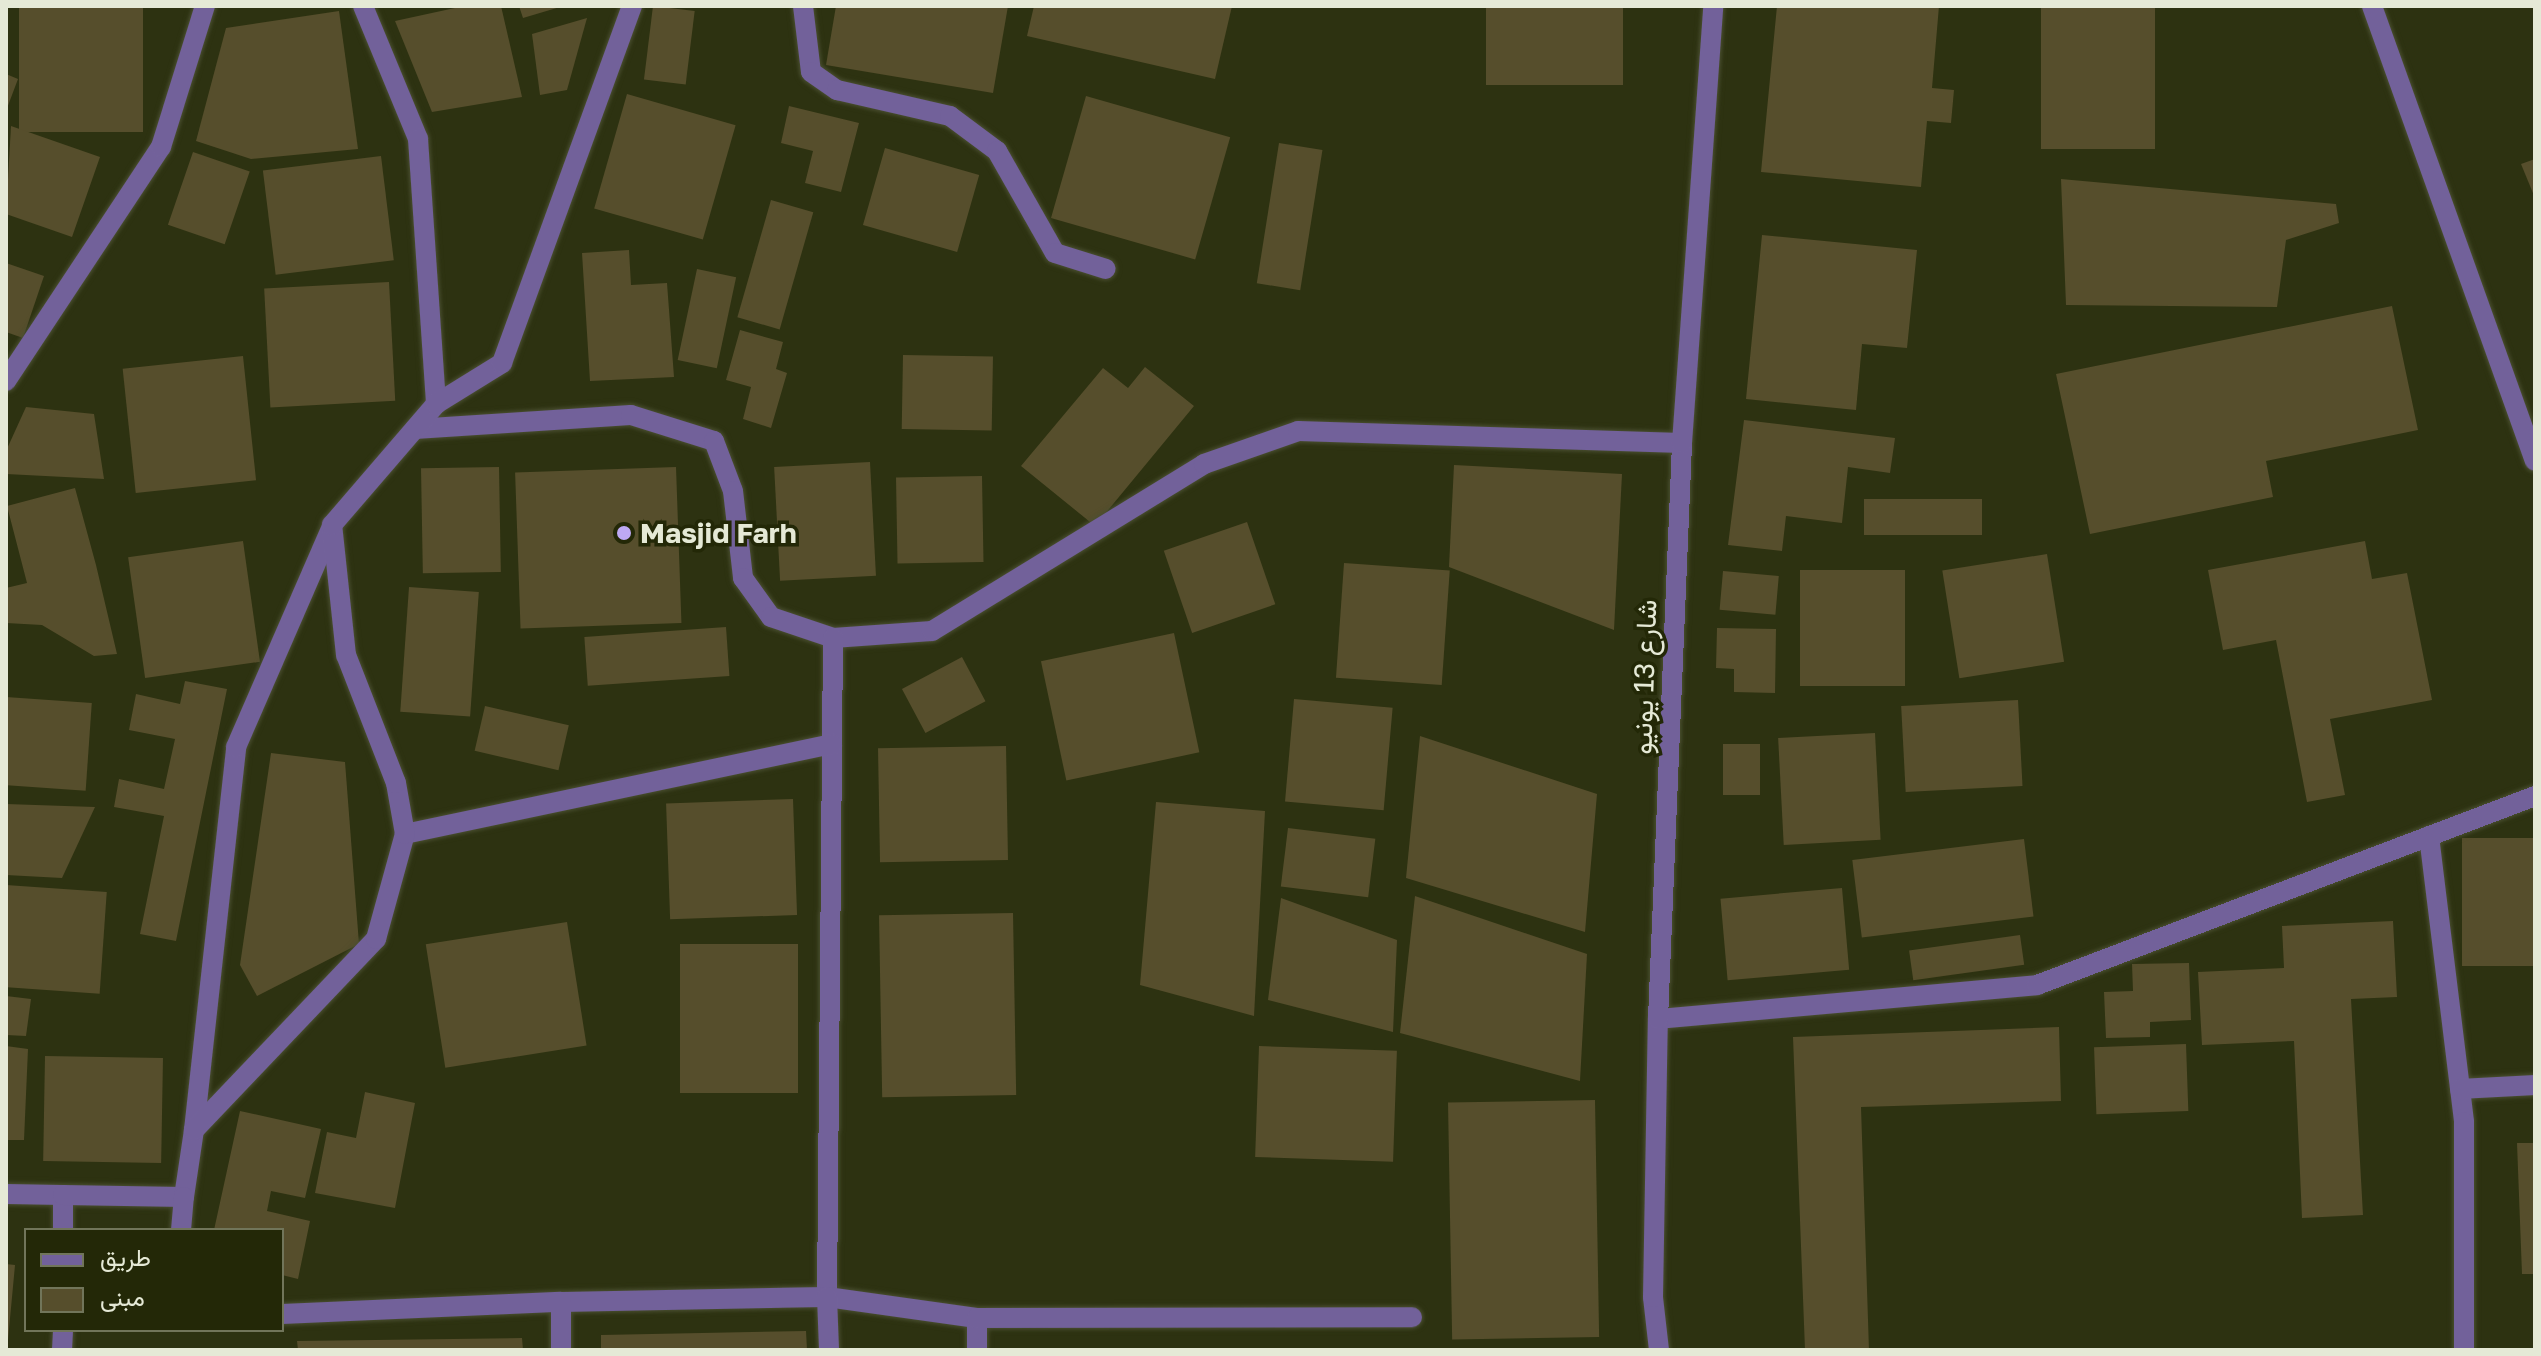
<!DOCTYPE html>
<meta charset="utf-8">
<style>
body{margin:0}
#map{position:relative;width:2541px;height:1356px;overflow:hidden;background:#2d3211;font-family:"Golos Text",Vazirmatn,sans-serif}
div>[style]{position:absolute}
.building>*{inset:0;background:#564e2c;transform-origin:0 0}
.roads{filter:drop-shadow(0 0 2px #4a4f31) drop-shadow(0 0 2px #4a4f31)}
.minor>*{height:20px;margin:-10px;padding:0 10px;transform-origin:10px;border-radius:10px;background:#72619a}
.tertiary>*{height:20px;margin:-10px;padding:0 10px;transform-origin:10px;border-radius:10px;background:#72619a}
.dots>*{width:22px;height:22px;translate:-50% -50%;box-sizing:border-box;border:4px solid #232807;border-radius:50%}
span{translate:-50% -50%;white-space:nowrap;text-align:center;line-height:1.15;-webkit-text-stroke:7px #232807;paint-order:stroke}
.poi-label{font-size:28px;color:#e5e9d6;font-weight:700}
.left{translate:0 -50%;text-align:left}
.street-label{font-size:28px;color:#e5e9d6}
.frame{position:absolute;inset:0;border:8px solid #e5e9d6;pointer-events:none}
.legend{position:absolute;left:24px;top:1228px;width:260px;height:104px;box-sizing:border-box;background:#232807;border:2px solid #71755a;margin:0;padding:10px 14px;list-style:none;font-size:24px;color:#e5e9d6}
.legend li{display:flex;align-items:center;gap:16px;height:40px}
.legend b{width:40px;border:2px solid #71755a}
</style>
<div id="map">
<div class="building">
<div style="left:19px;top:6px;width:124px;height:126px"></div>
<div style="clip-path:polygon(464px 6px,501px 6px,522px 97px,432px 112px,395px 21px)"></div>
<div style="clip-path:polygon(519px 6px,560px 6px,560px 7px,523px 18px)"></div>
<div style="left:653px;top:6px;width:42px;height:74px;rotate:7deg"></div>
<div style="clip-path:polygon(836px 6px,1008px 6px,993px 93px,826px 65px)"></div>
<div style="clip-path:polygon(1034px 6px,1232px 6px,1215px 79px,1027px 36px)"></div>
<div style="left:1486px;top:6px;width:137px;height:79px"></div>
<div style="clip-path:polygon(1777px 6px,1939px 6px,1932px 88px,1954px 90px,1951px 123px,1927px 121px,1921px 187px,1761px 172px)"></div>
<div style="left:2041px;top:6px;width:114px;height:143px"></div>
<div style="clip-path:polygon(339px 11px,358px 149px,251px 159px,196px 141px,226px 28px)"></div>
<div style="clip-path:polygon(587px 18px,567px 90px,540px 95px,532px 34px)"></div>
<div style="clip-path:polygon(6px 74px,18px 79px,6px 111px)"></div>
<div style="left:627px;top:94px;width:113px;height:119px;rotate:16deg"></div>
<div style="left:1086px;top:96px;width:150px;height:127px;rotate:16deg"></div>
<div style="clip-path:polygon(789px 106px,859px 123px,841px 192px,805px 183px,813px 151px,781px 143px)"></div>
<div style="clip-path:polygon(11px 126px,100px 157px,72px 237px,6px 214px)"></div>
<div style="left:1279px;top:143px;width:44px;height:142px;rotate:9deg"></div>
<div style="left:885px;top:148px;width:98px;height:80px;rotate:16deg"></div>
<div style="left:193px;top:152px;width:60px;height:77px;rotate:19deg"></div>
<div style="left:381px;top:156px;width:105px;height:119px;rotate:83deg"></div>
<div style="clip-path:polygon(2535px 159px,2535px 198px,2521px 164px)"></div>
<div style="clip-path:polygon(2061px 179px,2336px 204px,2339px 223px,2286px 240px,2277px 307px,2066px 305px)"></div>
<div style="left:771px;top:200px;width:44px;height:122px;rotate:16deg"></div>
<div style="clip-path:polygon(1762px 235px,1917px 250px,1907px 348px,1862px 344px,1856px 410px,1746px 399px)"></div>
<div style="clip-path:polygon(629px 250px,631px 285px,667px 283px,674px 377px,590px 381px,582px 253px)"></div>
<div style="clip-path:polygon(6px 263px,44px 276px,23px 338px,6px 332px)"></div>
<div style="left:697px;top:269px;width:40px;height:93px;rotate:12deg"></div>
<div style="left:389px;top:282px;width:119px;height:125px;rotate:87deg"></div>
<div style="clip-path:polygon(2392px 306px,2418px 430px,2266px 461px,2273px 497px,2090px 534px,2056px 374px)"></div>
<div style="clip-path:polygon(740px 330px,783px 342px,776px 369px,787px 373px,771px 428px,743px 419px,751px 387px,726px 380px)"></div>
<div style="left:903px;top:355px;width:90px;height:74px;rotate:1deg"></div>
<div style="left:243px;top:356px;width:125px;height:121px;rotate:84deg"></div>
<div style="clip-path:polygon(1145px 367px,1194px 406px,1095px 526px,1021px 466px,1103px 368px,1128px 388px)"></div>
<div style="clip-path:polygon(26px 407px,94px 414px,104px 479px,6px 474px,6px 451px)"></div>
<div style="clip-path:polygon(1744px 420px,1895px 438px,1890px 473px,1848px 467px,1842px 523px,1786px 516px,1782px 551px,1728px 545px)"></div>
<div style="left:870px;top:462px;width:114px;height:96px;rotate:87deg"></div>
<div style="clip-path:polygon(1454px 465px,1622px 474px,1614px 630px,1449px 567px)"></div>
<div style="left:499px;top:467px;width:105px;height:78px;rotate:89deg"></div>
<div style="left:676px;top:467px;width:156px;height:161px;rotate:88deg"></div>
<div style="left:982px;top:476px;width:86px;height:86px;rotate:89deg"></div>
<div style="clip-path:polygon(75px 488px,96px 565px,117px 654px,94px 656px,42px 625px,6px 623px,6px 588px,27px 583px,7px 506px)"></div>
<div style="left:1864px;top:499px;width:118px;height:36px"></div>
<div style="left:1247px;top:522px;width:87px;height:88px;rotate:71deg"></div>
<div style="left:243px;top:541px;width:122px;height:116px;rotate:82deg"></div>
<div style="clip-path:polygon(2365px 541px,2372px 579px,2407px 573px,2432px 700px,2330px 719px,2345px 795px,2307px 802px,2276px 640px,2223px 650px,2208px 570px)"></div>
<div style="left:2047px;top:554px;width:109px;height:106px;rotate:81deg"></div>
<div style="left:1344px;top:563px;width:106px;height:115px;rotate:4deg"></div>
<div style="left:1800px;top:570px;width:105px;height:116px"></div>
<div style="left:1723px;top:571px;width:56px;height:39px;rotate:5deg"></div>
<div style="left:409px;top:587px;width:70px;height:125px;rotate:4deg"></div>
<div style="left:726px;top:627px;width:49px;height:142px;rotate:86deg"></div>
<div style="clip-path:polygon(1717px 628px,1776px 629px,1775px 693px,1734px 692px,1734px 669px,1716px 668px)"></div>
<div style="left:1174px;top:633px;width:122px;height:136px;rotate:78deg"></div>
<div style="left:962px;top:657px;width:50px;height:68px;rotate:62deg"></div>
<div style="clip-path:polygon(185px 681px,227px 689px,176px 941px,140px 934px,164px 816px,114px 807px,119px 779px,164px 789px,175px 739px,129px 730px,136px 694px,180px 704px)"></div>
<div style="left:6px;top:697px;width:86px;height:88px;rotate:4deg"></div>
<div style="left:1294px;top:699px;width:99px;height:103px;rotate:5deg"></div>
<div style="left:2018px;top:700px;width:86px;height:117px;rotate:87deg"></div>
<div style="left:485px;top:706px;width:86px;height:46px;rotate:13deg"></div>
<div style="left:1875px;top:733px;width:107px;height:97px;rotate:87deg"></div>
<div style="clip-path:polygon(1420px 736px,1597px 794px,1585px 932px,1406px 878px)"></div>
<div style="left:1723px;top:744px;width:37px;height:51px"></div>
<div style="left:1006px;top:746px;width:114px;height:128px;rotate:89deg"></div>
<div style="clip-path:polygon(271px 753px,345px 762px,359px 944px,257px 996px,240px 965px)"></div>
<div style="left:793px;top:799px;width:116px;height:127px;rotate:88deg"></div>
<div style="clip-path:polygon(1156px 802px,1265px 811px,1254px 1016px,1140px 985px)"></div>
<div style="clip-path:polygon(6px 804px,95px 807px,62px 878px,6px 875px)"></div>
<div style="left:1288px;top:828px;width:88px;height:59px;rotate:7deg"></div>
<div style="left:2535px;top:838px;width:128px;height:73px;rotate:90deg"></div>
<div style="left:2024px;top:839px;width:78px;height:173px;rotate:83deg"></div>
<div style="left:6px;top:885px;width:101px;height:102px;rotate:4deg"></div>
<div style="left:1842px;top:888px;width:82px;height:122px;rotate:85deg"></div>
<div style="clip-path:polygon(1415px 896px,1587px 954px,1580px 1081px,1400px 1033px)"></div>
<div style="clip-path:polygon(1281px 898px,1397px 940px,1393px 1032px,1268px 1000px)"></div>
<div style="left:1013px;top:913px;width:182px;height:134px;rotate:89deg"></div>
<div style="clip-path:polygon(2393px 921px,2397px 997px,2351px 999px,2363px 1215px,2302px 1218px,2294px 1041px,2202px 1045px,2198px 972px,2284px 968px,2282px 926px)"></div>
<div style="left:567px;top:922px;width:125px;height:143px;rotate:81deg"></div>
<div style="left:2020px;top:935px;width:30px;height:112px;rotate:82deg"></div>
<div style="left:680px;top:944px;width:118px;height:149px"></div>
<div style="clip-path:polygon(2189px 963px,2191px 1020px,2150px 1022px,2150px 1037px,2106px 1038px,2104px 992px,2133px 991px,2132px 964px)"></div>
<div style="clip-path:polygon(6px 996px,31px 999px,26px 1036px,6px 1035px)"></div>
<div style="clip-path:polygon(2059px 1027px,2061px 1101px,1861px 1107px,1869px 1350px,1805px 1350px,1793px 1037px)"></div>
<div style="left:2186px;top:1044px;width:67px;height:92px;rotate:88deg"></div>
<div style="clip-path:polygon(6px 1046px,28px 1049px,24px 1140px,6px 1140px)"></div>
<div style="left:1259px;top:1046px;width:138px;height:111px;rotate:2deg"></div>
<div style="left:45px;top:1056px;width:118px;height:105px;rotate:1deg"></div>
<div style="clip-path:polygon(365px 1092px,415px 1103px,395px 1208px,315px 1193px,327px 1132px,356px 1138px)"></div>
<div style="left:1595px;top:1100px;width:237px;height:147px;rotate:89deg"></div>
<div style="clip-path:polygon(240px 1111px,321px 1129px,305px 1198px,271px 1191px,267px 1211px,310px 1221px,298px 1279px,282px 1275px,282px 1230px,214px 1230px)"></div>
<div style="clip-path:polygon(2517px 1143px,2535px 1143px,2535px 1274px,2522px 1274px)"></div>
<div style="clip-path:polygon(6px 1264px,15px 1265px,8px 1340px,6px 1340px)"></div>
<div style="clip-path:polygon(806px 1331px,807px 1350px,601px 1350px,601px 1335px)"></div>
<div style="clip-path:polygon(522px 1338px,523px 1350px,298px 1350px,297px 1341px)"></div>
</div>
<div class="roads">
<div class="minor">
<div style="left:363px;top:6px;width:144px;rotate:67.5deg"></div>
<div style="left:418px;top:139px;width:266px;rotate:86.1deg"></div>
<div style="left:803px;top:6px;width:66px;rotate:83.1deg"></div>
<div style="left:811px;top:72px;width:32px;rotate:35deg"></div>
<div style="left:837px;top:90px;width:116px;rotate:13deg"></div>
<div style="left:950px;top:116px;width:59px;rotate:36.7deg"></div>
<div style="left:997px;top:151px;width:117px;rotate:60.4deg"></div>
<div style="left:1055px;top:253px;width:53px;rotate:17.4deg"></div>
<div style="left:2372px;top:6px;width:483px;rotate:70.3deg"></div>
<div style="left:6px;top:381px;width:281px;rotate:-56.5deg"></div>
<div style="left:161px;top:147px;width:148px;rotate:-72.7deg"></div>
<div style="left:415px;top:429px;width:216px;rotate:-3.7deg"></div>
<div style="left:631px;top:415px;width:87px;rotate:17.4deg"></div>
<div style="left:714px;top:441px;width:53px;rotate:69.2deg"></div>
<div style="left:733px;top:491px;width:88px;rotate:83.4deg"></div>
<div style="left:743px;top:578px;width:48px;rotate:54.3deg"></div>
<div style="left:771px;top:617px;width:65px;rotate:18.7deg"></div>
<div style="left:833px;top:638px;width:99px;rotate:-4deg"></div>
<div style="left:932px;top:631px;width:319px;rotate:-31.5deg"></div>
<div style="left:1204px;top:464px;width:100px;rotate:-19.3deg"></div>
<div style="left:1298px;top:431px;width:384px;rotate:1.8deg"></div>
<div style="left:833px;top:638px;width:659px;rotate:90.52deg"></div>
<div style="left:827px;top:1297px;width:151px;rotate:8deg"></div>
<div style="left:977px;top:1318px;width:32px;rotate:90deg"></div>
<div style="left:405px;top:834px;width:436px;rotate:-11.9deg"></div>
<div style="left:2429px;top:836px;width:288px;rotate:83deg"></div>
<div style="left:2464px;top:1122px;width:228px;rotate:90deg"></div>
<div style="left:1658px;top:1019px;width:381px;rotate:-5.1deg"></div>
<div style="left:2037px;top:985px;width:533px;rotate:-20.78deg"></div>
<div style="left:2460px;top:1089px;width:75px;rotate:-3.1deg"></div>
<div style="left:194px;top:1130px;width:385px;rotate:-83.7deg"></div>
<div style="left:236px;top:747px;width:239px;rotate:-66.5deg"></div>
<div style="left:6px;top:1194px;width:57px;rotate:1deg"></div>
<div style="left:63px;top:1230px;width:35px;rotate:-90deg"></div>
<div style="left:63px;top:1195px;width:121px;rotate:0.9deg"></div>
<div style="left:184px;top:1197px;width:68px;rotate:-81.5deg"></div>
<div style="left:194px;top:1130px;width:264px;rotate:-46.4deg"></div>
<div style="left:376px;top:939px;width:109px;rotate:-74.6deg"></div>
<div style="left:405px;top:834px;width:52px;rotate:-100deg"></div>
<div style="left:396px;top:783px;width:137px;rotate:-111.3deg"></div>
<div style="left:346px;top:655px;width:131px;rotate:-96.1deg"></div>
<div style="left:332px;top:525px;width:160px;rotate:-49.3deg"></div>
<div style="left:436px;top:404px;width:78px;rotate:-31.8deg"></div>
<div style="left:502px;top:363px;width:380px;rotate:-70deg"></div>
<div style="left:181px;top:1230px;width:33px;rotate:-85deg"></div>
<div style="left:561px;top:1302px;width:266px;rotate:-1.1deg"></div>
<div style="left:827px;top:1297px;width:53px;rotate:87.8deg"></div>
<div style="left:282px;top:1314px;width:279px;rotate:-2.5deg"></div>
<div style="left:561px;top:1302px;width:48px;rotate:90deg"></div>
<div style="left:977px;top:1318px;width:435px;rotate:-0.1deg"></div>
<div style="left:62px;top:1350px;width:20px;rotate:-87deg"></div>
</div>
<div class="tertiary">
<div style="left:1659px;top:1350px;width:53px;rotate:-96.5deg"></div>
<div style="left:1653px;top:1297px;width:278px;rotate:-89deg"></div>
<div style="left:1658px;top:1019px;width:576px;rotate:-87.61deg"></div>
<div style="left:1682px;top:443px;width:438px;rotate:-85.9deg"></div>
</div>
</div>
<div class="dots">
<div style="left:624px;top:533px;background:#bea9f4"></div>
</div>
<div class="poi-label">
<span class="left" style="left:640px;top:533px">Masjid Farh</span>
</div>
<div class="street-label">
<span style="left:1644px;top:677px;rotate:-88deg">شارع 13 يونيو</span>
</div>
<div class="frame"></div>
<ul class="legend">
<li><b style="height:10px;background:#72619a"></b>طريق</li>
<li><b style="height:22px;background:#564e2c"></b>مبنى</li>
</ul>
</div>
